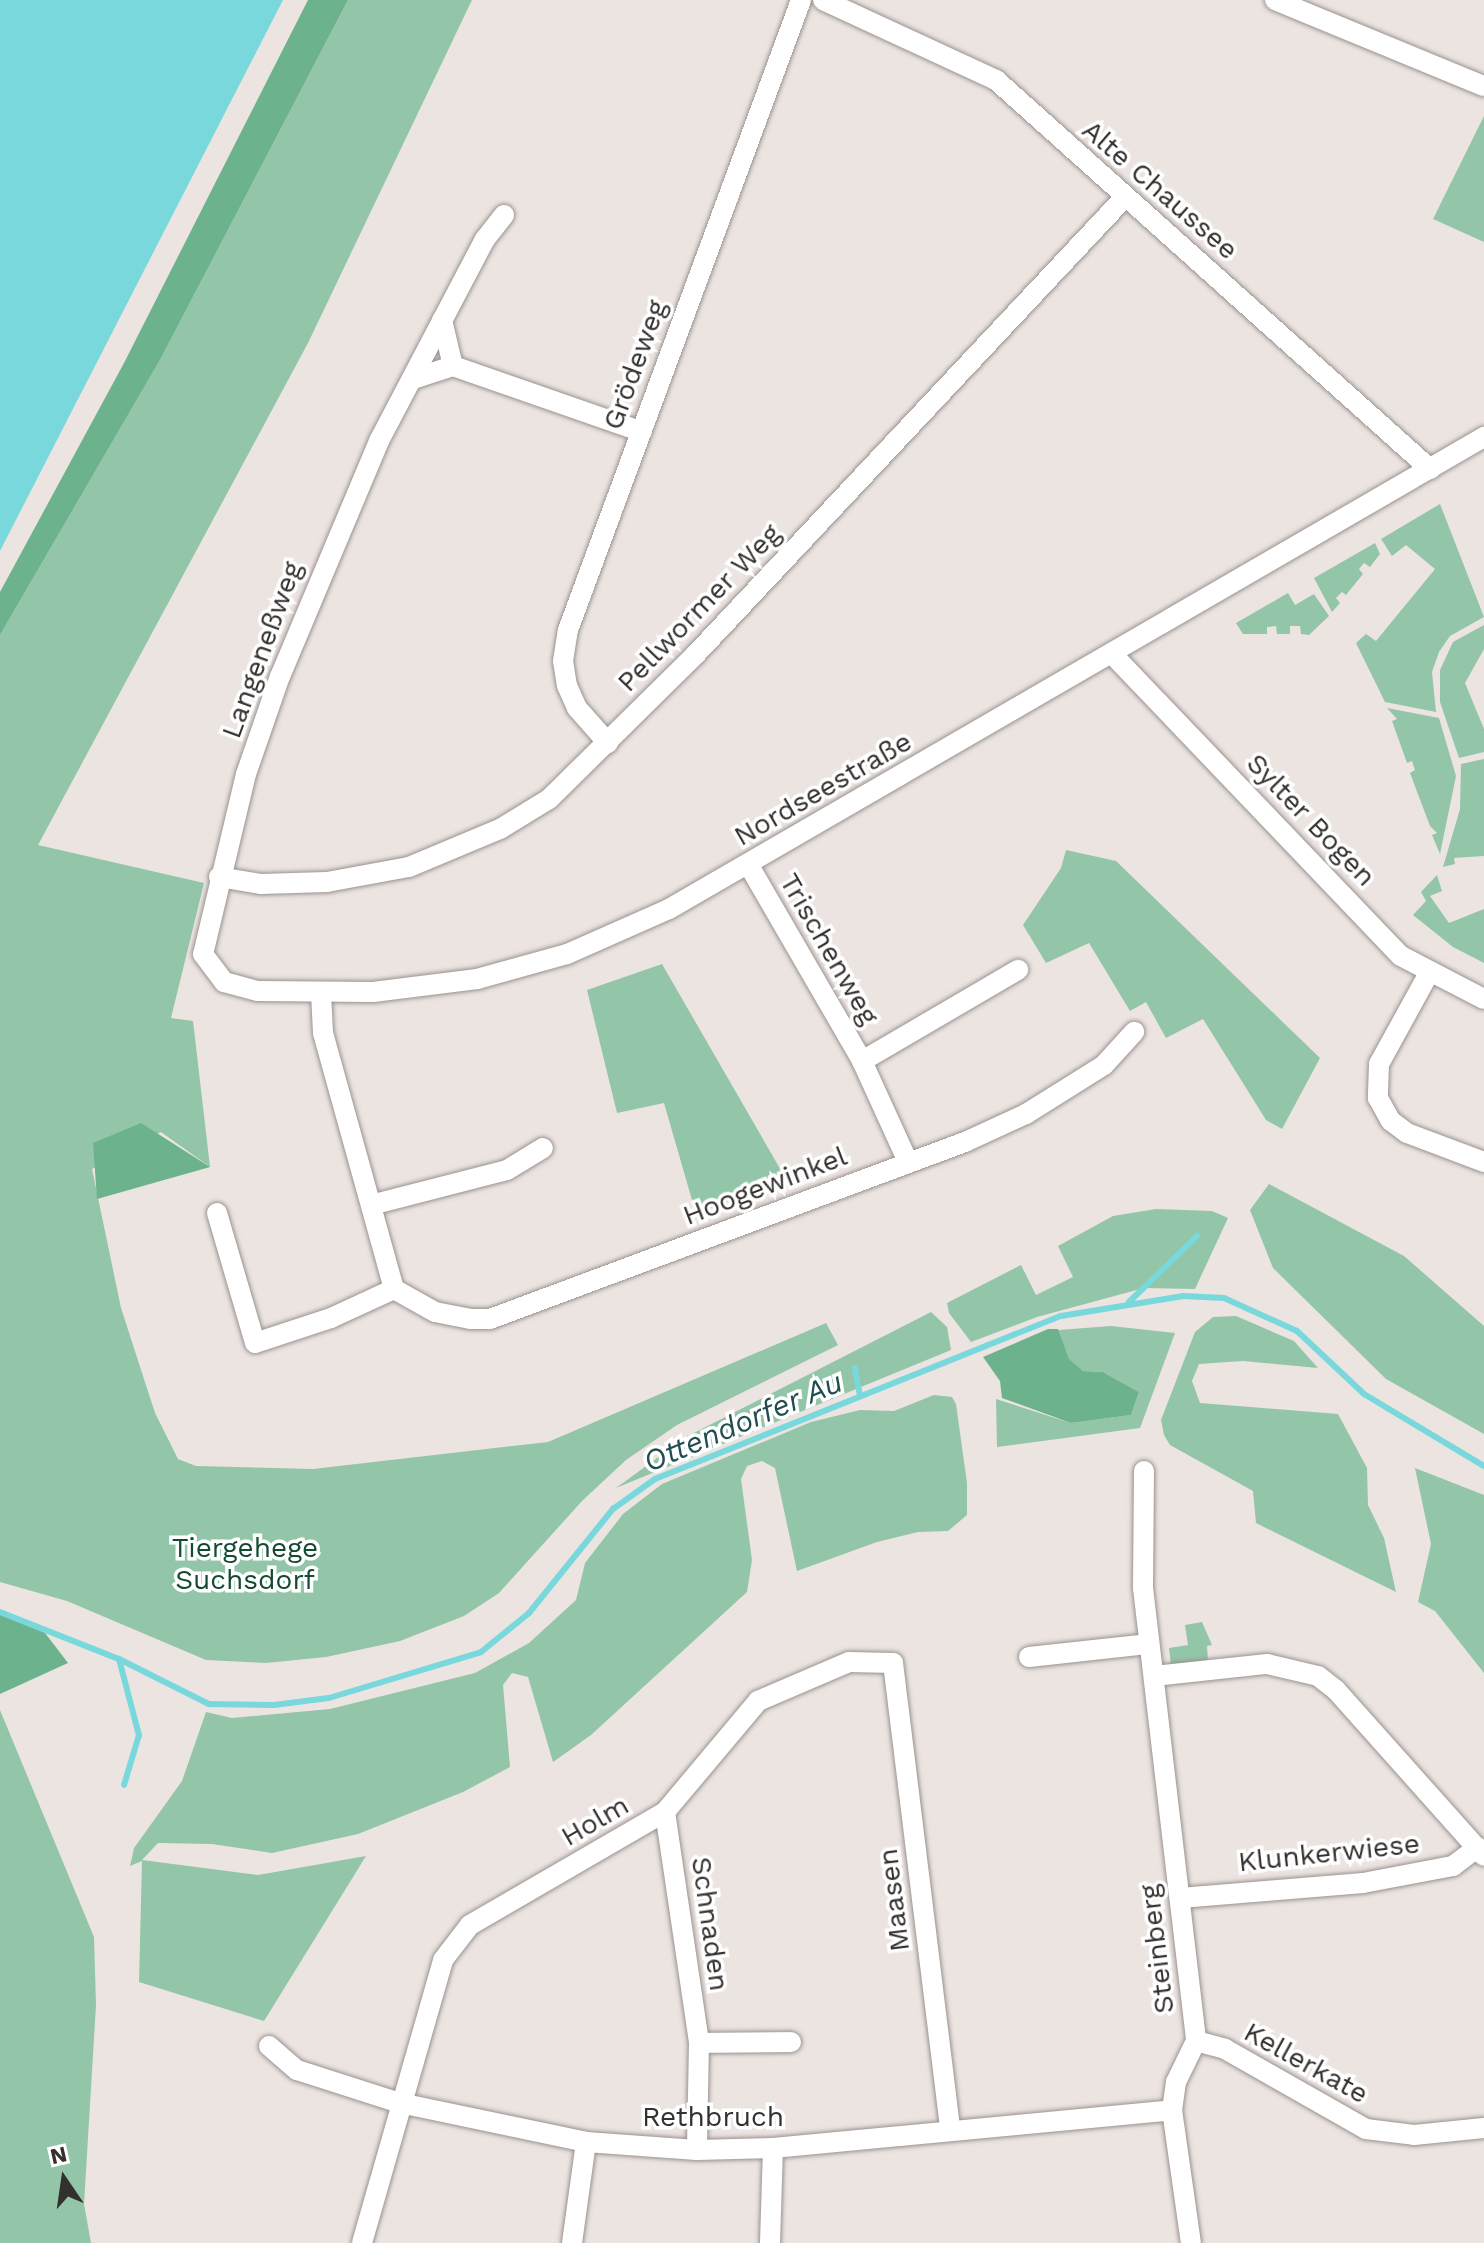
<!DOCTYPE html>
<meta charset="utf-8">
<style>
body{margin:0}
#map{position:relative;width:1484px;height:2243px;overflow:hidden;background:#ece4e1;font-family:"Work Sans",sans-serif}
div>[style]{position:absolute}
.green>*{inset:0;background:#93c5a9}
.forest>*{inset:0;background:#6cb28d}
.water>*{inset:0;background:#79d8db}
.stream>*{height:6px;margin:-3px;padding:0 3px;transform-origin:3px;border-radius:3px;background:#79d8db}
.roads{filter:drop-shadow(0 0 2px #9a928f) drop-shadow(0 0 2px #9a928f)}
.minor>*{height:20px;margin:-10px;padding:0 10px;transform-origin:10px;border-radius:10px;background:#fff}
span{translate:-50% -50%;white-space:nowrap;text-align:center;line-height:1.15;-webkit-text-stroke:7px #fff;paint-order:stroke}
.street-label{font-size:28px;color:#33302e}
.park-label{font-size:28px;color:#134a31}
.water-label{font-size:30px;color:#214d4f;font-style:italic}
.north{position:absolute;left:24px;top:2139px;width:80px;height:80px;-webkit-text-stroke:6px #fff;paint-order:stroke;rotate:347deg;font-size:22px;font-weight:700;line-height:32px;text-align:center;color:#33302e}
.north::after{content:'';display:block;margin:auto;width:28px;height:36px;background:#33302e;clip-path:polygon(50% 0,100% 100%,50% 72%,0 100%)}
</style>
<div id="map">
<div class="green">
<div style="clip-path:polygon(348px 0,472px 0,308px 343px,38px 845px,204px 883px,171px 1018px,193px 1021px,210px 1167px,161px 1132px,92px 1169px,121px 1308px,155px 1413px,178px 1459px,196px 1466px,313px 1469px,548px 1442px,826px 1323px,838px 1345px,677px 1425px,626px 1460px,582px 1501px,499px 1593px,464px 1616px,400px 1641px,326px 1657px,266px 1663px,206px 1660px,67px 1601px,0 1582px,0 635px,160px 360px)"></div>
<div style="clip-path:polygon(1484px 116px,1484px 242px,1433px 219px)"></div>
<div style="clip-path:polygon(1440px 504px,1484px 617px,1450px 636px,1439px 652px,1432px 672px,1436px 712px,1385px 702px,1356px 643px,1366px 634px,1376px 641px,1435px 569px,1406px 545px,1392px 556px,1381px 539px)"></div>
<div style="clip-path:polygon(1375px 543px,1380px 554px,1370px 567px,1364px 563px,1359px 569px,1363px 574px,1346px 595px,1342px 592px,1336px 598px,1340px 603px,1332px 612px,1314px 578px)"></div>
<div style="clip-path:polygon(1288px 593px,1295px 605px,1314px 594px,1329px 616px,1309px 635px,1301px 634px,1300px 626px,1290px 626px,1290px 634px,1277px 634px,1276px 626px,1267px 627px,1267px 634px,1243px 634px,1236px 623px)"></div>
<div style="clip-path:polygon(1484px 625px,1484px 649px,1465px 683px,1484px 729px,1484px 752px,1459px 758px,1440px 702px,1440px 670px,1453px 642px)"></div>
<div style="clip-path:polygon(1387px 708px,1439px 718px,1456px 776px,1440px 854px,1432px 835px,1437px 833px,1430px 826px,1410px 773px,1415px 770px,1412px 761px,1407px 763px,1392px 721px,1397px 719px)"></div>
<div style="clip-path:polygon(1484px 759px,1484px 856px,1454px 858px,1455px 864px,1443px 867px,1460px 809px,1461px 764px)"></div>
<div style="clip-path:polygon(1066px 850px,1116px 861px,1320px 1058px,1282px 1129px,1266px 1120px,1203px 1019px,1166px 1038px,1146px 1002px,1130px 1011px,1089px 943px,1046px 963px,1023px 925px,1061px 868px)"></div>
<div style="clip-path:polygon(1437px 875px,1442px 891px,1430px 896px,1449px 923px,1484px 909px,1484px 963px,1453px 947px,1413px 915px,1426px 901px,1421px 892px)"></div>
<div style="clip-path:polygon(662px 964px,786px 1179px,696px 1214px,664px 1103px,617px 1113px,587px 990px)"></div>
<div style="clip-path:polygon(1269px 1184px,1404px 1256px,1484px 1326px,1484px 1434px,1386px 1379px,1273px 1268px,1250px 1210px)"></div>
<div style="clip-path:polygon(1156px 1209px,1212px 1211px,1228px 1218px,1195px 1289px,1144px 1288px,1037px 1317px,971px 1342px,949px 1313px,947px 1303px,1021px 1265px,1036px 1295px,1073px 1277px,1058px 1246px,1113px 1216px)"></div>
<div style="clip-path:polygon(931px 1312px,947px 1327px,951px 1350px,616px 1488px,686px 1437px)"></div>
<div style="clip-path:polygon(1236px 1316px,1294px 1341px,1318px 1368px,1243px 1361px,1199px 1364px,1192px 1381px,1200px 1403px,1338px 1414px,1367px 1468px,1368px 1505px,1384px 1538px,1396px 1592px,1256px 1523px,1253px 1491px,1170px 1445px,1164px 1435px,1161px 1420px,1195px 1332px,1213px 1317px)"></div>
<div style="clip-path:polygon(1111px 1326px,1175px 1333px,1140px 1428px,997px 1447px,996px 1399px,1071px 1423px,1131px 1415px,1139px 1392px,1103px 1372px,1083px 1371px,1069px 1360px,1058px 1330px)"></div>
<div style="clip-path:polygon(934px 1395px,952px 1397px,956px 1404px,967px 1483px,967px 1515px,948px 1531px,918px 1532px,877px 1542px,797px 1571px,775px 1468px,762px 1461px,747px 1466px,741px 1479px,752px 1560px,747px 1592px,591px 1735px,553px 1762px,528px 1677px,512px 1673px,503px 1685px,510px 1767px,463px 1792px,358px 1834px,272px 1853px,212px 1844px,158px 1843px,142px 1860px,258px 1875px,366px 1856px,264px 2021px,139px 1982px,142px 1861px,130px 1866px,134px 1848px,182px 1781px,206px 1712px,232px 1718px,330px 1709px,475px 1673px,529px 1643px,576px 1600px,585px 1563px,623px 1514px,662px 1484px,811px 1422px,860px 1410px,894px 1411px)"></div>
<div style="clip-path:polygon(1415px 1468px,1484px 1495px,1484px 1673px,1435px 1611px,1418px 1602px,1431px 1544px)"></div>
<div style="clip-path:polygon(1202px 1622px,1212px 1645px,1207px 1646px,1208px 1661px,1171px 1665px,1169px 1648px,1188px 1645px,1185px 1625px)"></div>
<div style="clip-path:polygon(0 1710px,94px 1937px,96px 2005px,84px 2204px,91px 2243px,0 2243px)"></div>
</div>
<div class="forest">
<div style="clip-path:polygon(308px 0,348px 0,160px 360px,0 635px,0 592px,124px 363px)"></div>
<div style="clip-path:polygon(141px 1123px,210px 1167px,97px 1199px,93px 1143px)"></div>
<div style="clip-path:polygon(1048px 1329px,1058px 1329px,1069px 1359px,1083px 1371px,1103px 1372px,1139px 1392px,1131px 1415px,1071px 1423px,1002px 1398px,1000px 1381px,983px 1357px)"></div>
<div style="clip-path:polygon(0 1612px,45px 1633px,68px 1663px,0 1694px)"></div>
</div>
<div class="water">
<div style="clip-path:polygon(0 0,283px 0,0 551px)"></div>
</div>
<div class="stream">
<div style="left:1129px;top:1302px;width:95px;rotate:-44.1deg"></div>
<div style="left:855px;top:1368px;width:28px;rotate:80deg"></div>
<div style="left:0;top:1612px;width:128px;rotate:21.6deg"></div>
<div style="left:119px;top:1659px;width:101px;rotate:26.6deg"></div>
<div style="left:209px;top:1704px;width:65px;rotate:0.9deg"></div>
<div style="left:274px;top:1705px;width:55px;rotate:-7.3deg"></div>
<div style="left:329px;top:1698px;width:159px;rotate:-16.8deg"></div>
<div style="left:481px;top:1652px;width:62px;rotate:-39.1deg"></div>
<div style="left:529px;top:1613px;width:134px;rotate:-51.1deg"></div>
<div style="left:613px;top:1509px;width:52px;rotate:-35.5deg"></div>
<div style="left:655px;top:1479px;width:437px;rotate:-21.9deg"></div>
<div style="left:1061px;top:1316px;width:124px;rotate:-9.3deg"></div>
<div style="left:1183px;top:1296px;width:41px;rotate:2.8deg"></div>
<div style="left:1224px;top:1298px;width:80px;rotate:24.3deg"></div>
<div style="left:1297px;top:1331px;width:92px;rotate:43.2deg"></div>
<div style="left:1364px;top:1394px;width:140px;rotate:31deg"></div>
<div style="left:119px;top:1659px;width:79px;rotate:75.3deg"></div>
<div style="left:139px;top:1735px;width:52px;rotate:106.7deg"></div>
</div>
<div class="roads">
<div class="minor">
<div style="left:823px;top:0;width:191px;rotate:24.8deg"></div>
<div style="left:996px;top:80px;width:583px;rotate:41.87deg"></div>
<div style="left:1275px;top:0;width:226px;rotate:22.4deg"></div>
<div style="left:504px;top:215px;width:31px;rotate:128deg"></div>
<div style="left:485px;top:239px;width:228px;rotate:117.7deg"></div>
<div style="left:379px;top:441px;width:255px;rotate:112.8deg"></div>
<div style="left:280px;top:676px;width:104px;rotate:109.1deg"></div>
<div style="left:246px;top:774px;width:185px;rotate:103.4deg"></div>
<div style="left:203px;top:954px;width:35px;rotate:53deg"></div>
<div style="left:224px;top:982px;width:35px;rotate:15deg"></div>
<div style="left:258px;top:991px;width:115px;rotate:0.5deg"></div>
<div style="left:373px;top:992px;width:105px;rotate:-7.1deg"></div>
<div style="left:477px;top:979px;width:93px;rotate:-15.5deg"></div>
<div style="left:567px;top:954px;width:111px;rotate:-23.8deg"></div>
<div style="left:669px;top:909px;width:942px;rotate:-30.08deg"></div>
<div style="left:442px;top:320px;width:47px;rotate:76.6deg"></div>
<div style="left:453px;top:366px;width:200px;rotate:19.2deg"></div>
<div style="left:413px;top:379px;width:42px;rotate:-18deg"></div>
<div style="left:1114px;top:656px;width:415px;rotate:46.3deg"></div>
<div style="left:1401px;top:956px;width:93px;rotate:27.4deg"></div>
<div style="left:608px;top:743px;width:47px;rotate:-131.5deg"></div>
<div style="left:577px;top:708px;width:24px;rotate:-114deg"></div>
<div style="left:567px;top:686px;width:25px;rotate:-99deg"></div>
<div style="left:563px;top:661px;width:31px;rotate:-81deg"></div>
<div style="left:568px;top:630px;width:672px;rotate:-69.7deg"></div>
<div style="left:748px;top:864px;width:228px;rotate:59.9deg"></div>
<div style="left:862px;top:1061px;width:111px;rotate:65.5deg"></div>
<div style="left:219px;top:877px;width:43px;rotate:9.5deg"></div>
<div style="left:261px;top:884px;width:66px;rotate:-1.7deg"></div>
<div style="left:327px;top:882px;width:83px;rotate:-10.4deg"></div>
<div style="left:409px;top:867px;width:99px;rotate:-22.7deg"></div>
<div style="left:500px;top:829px;width:57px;rotate:-31.5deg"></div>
<div style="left:549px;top:799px;width:206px;rotate:-44.6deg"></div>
<div style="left:696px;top:654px;width:625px;rotate:-46.81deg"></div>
<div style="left:1429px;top:973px;width:104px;rotate:118.8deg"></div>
<div style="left:1379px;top:1064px;width:34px;rotate:92deg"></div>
<div style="left:1378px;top:1098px;width:26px;rotate:61deg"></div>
<div style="left:1391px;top:1121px;width:20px;rotate:37deg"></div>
<div style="left:1407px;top:1133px;width:82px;rotate:20.6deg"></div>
<div style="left:321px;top:993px;width:40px;rotate:87.1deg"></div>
<div style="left:323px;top:1033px;width:266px;rotate:74.5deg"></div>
<div style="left:394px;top:1289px;width:47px;rotate:29.3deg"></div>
<div style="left:435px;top:1312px;width:37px;rotate:11deg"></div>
<div style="left:471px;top:1319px;width:19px"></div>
<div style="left:490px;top:1319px;width:507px;rotate:-20.44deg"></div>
<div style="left:965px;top:1142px;width:67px;rotate:-24.7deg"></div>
<div style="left:1026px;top:1114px;width:92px;rotate:-32.1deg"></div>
<div style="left:1104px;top:1065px;width:45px;rotate:-47.7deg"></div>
<div style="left:862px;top:1061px;width:181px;rotate:-30.3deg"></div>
<div style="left:371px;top:1205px;width:140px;rotate:-14.4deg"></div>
<div style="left:507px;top:1170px;width:42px;rotate:-31.4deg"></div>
<div style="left:217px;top:1213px;width:135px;rotate:73.7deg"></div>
<div style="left:255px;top:1343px;width:80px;rotate:-18.2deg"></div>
<div style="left:331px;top:1318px;width:69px;rotate:-24.7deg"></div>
<div style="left:1144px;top:1471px;width:117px;rotate:90.5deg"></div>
<div style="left:1143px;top:1588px;width:456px;rotate:83.3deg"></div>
<div style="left:1196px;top:2041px;width:46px;rotate:116deg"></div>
<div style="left:1176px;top:2082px;width:28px;rotate:98deg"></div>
<div style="left:1172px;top:2110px;width:134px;rotate:81.9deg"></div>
<div style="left:1029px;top:1657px;width:121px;rotate:-6.2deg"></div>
<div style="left:1154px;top:1676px;width:114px;rotate:-6.1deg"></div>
<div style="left:1267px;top:1664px;width:52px;rotate:13.2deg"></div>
<div style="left:1318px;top:1676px;width:23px;rotate:38deg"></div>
<div style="left:1336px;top:1690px;width:222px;rotate:48.3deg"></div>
<div style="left:665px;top:1812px;width:233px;rotate:81.6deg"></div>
<div style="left:699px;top:2043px;width:107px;rotate:91.1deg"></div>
<div style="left:1180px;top:1898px;width:184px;rotate:-4.7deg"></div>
<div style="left:1363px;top:1883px;width:92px;rotate:-10.7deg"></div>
<div style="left:1453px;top:1866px;width:31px;rotate:-37deg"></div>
<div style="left:1196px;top:2041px;width:30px;rotate:15deg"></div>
<div style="left:1225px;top:2049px;width:162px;rotate:29.6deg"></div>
<div style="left:1366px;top:2129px;width:48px;rotate:7.1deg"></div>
<div style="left:1414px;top:2135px;width:70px;rotate:-5.7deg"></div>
<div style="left:699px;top:2043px;width:92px;rotate:-0.6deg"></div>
<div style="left:269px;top:2046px;width:37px;rotate:41deg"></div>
<div style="left:297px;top:2070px;width:108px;rotate:17.8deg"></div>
<div style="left:400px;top:2103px;width:190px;rotate:11.8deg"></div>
<div style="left:586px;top:2142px;width:111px;rotate:4.1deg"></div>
<div style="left:697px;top:2150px;width:76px;rotate:-1.5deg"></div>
<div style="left:773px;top:2148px;width:401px;rotate:-5.4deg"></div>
<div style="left:362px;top:2243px;width:294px;rotate:-74deg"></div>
<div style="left:443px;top:1960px;width:44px;rotate:-52.4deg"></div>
<div style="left:470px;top:1925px;width:225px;rotate:-30.1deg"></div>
<div style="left:665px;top:1812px;width:145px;rotate:-50deg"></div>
<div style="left:758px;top:1701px;width:99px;rotate:-23.2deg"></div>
<div style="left:849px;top:1662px;width:44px;rotate:1.3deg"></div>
<div style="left:893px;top:1663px;width:469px;rotate:83deg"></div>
<div style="left:572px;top:2243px;width:102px;rotate:-82.1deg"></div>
<div style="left:770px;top:2243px;width:95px;rotate:-88.2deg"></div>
</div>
</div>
<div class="street-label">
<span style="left:1160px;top:190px;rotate:41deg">Alte Chaussee</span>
<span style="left:635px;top:365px;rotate:-70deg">Grödeweg</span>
<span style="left:699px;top:608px;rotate:-46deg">Pellwormer Weg</span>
<span style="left:262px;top:650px;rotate:-70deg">Langeneßweg</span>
<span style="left:823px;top:789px;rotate:-30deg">Nordseestraße</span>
<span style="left:1311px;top:820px;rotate:46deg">Sylter Bogen</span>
<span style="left:829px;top:949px;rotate:60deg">Trischenweg</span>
<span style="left:765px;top:1186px;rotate:-21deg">Hoogewinkel</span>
<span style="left:595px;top:1821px;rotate:-30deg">Holm</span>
<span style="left:1329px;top:1853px;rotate:-6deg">Klunkerwiese</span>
<span style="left:894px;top:1900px;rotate:-97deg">Maasen</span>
<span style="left:710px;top:1924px;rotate:82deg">Schnaden</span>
<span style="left:1157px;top:1949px;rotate:-97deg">Steinberg</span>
<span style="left:1306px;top:2063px;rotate:29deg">Kellerkate</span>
<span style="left:713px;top:2117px">Rethbruch</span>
</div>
<div class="park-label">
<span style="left:245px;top:1564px">Tiergehege<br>Suchsdorf</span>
</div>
<div class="water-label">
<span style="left:743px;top:1422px;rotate:-23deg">Ottendorfer Au</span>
</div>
<div class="north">N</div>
</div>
